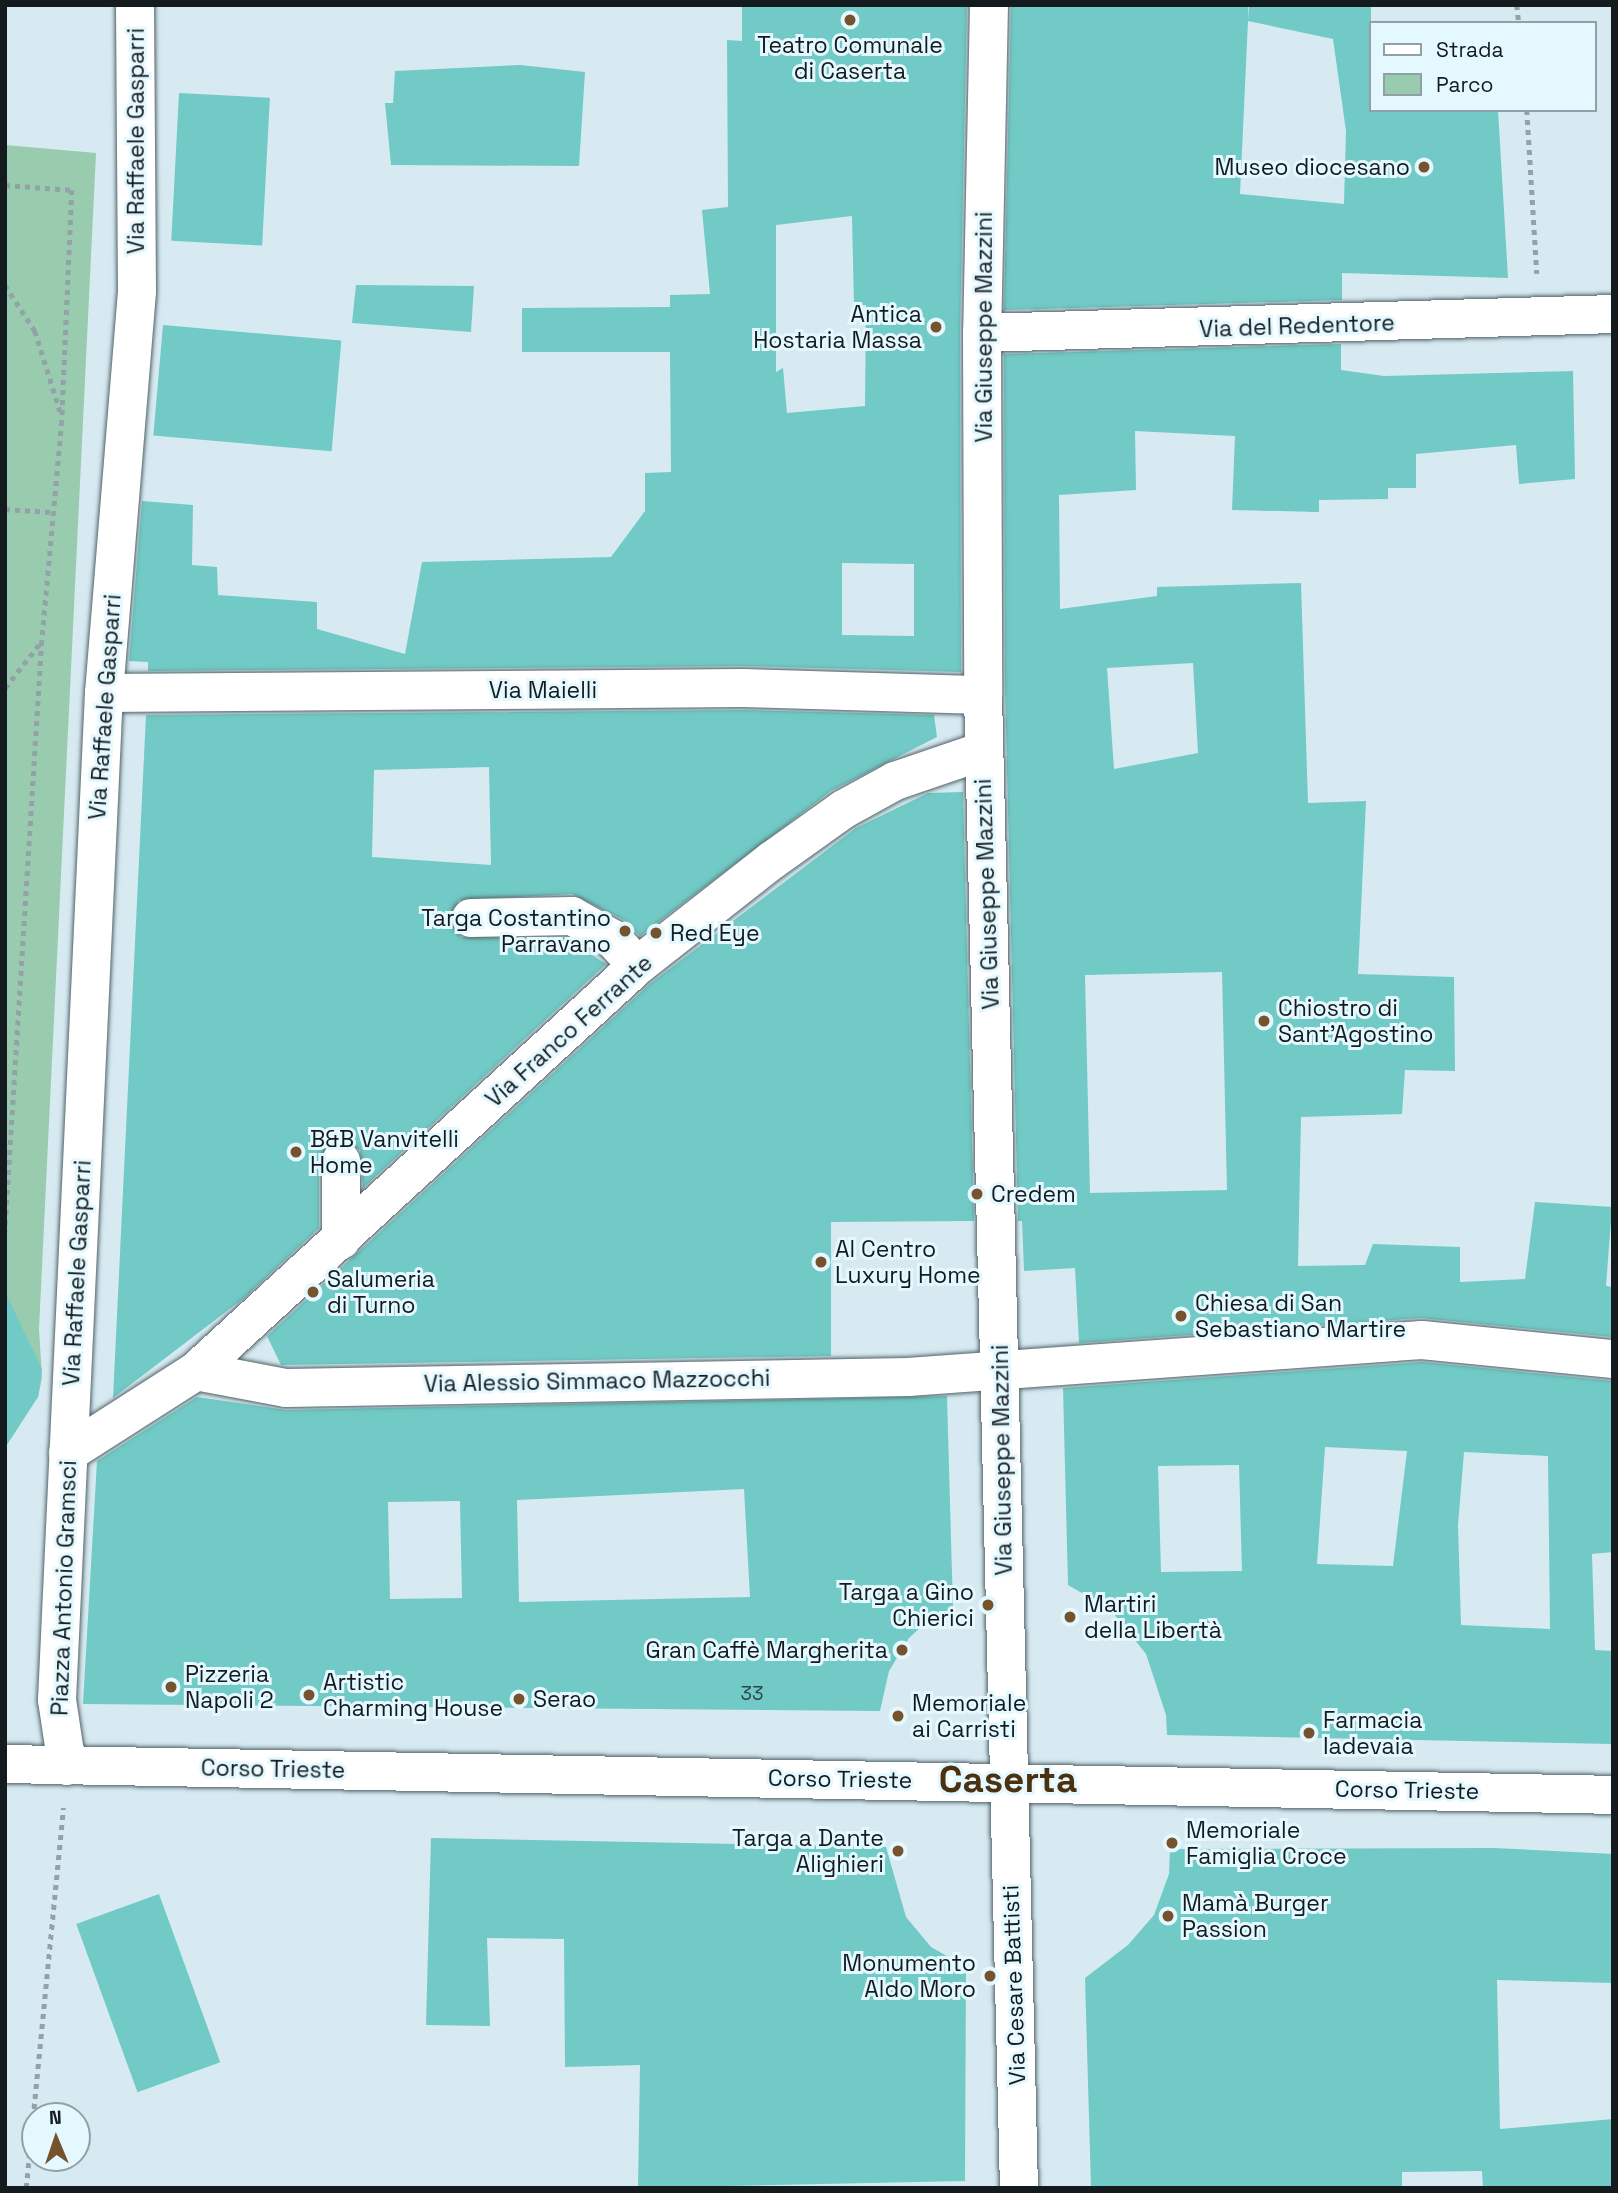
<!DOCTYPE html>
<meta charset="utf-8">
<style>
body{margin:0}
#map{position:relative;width:1618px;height:2193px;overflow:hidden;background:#d7eaf1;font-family:"Space Grotesk",sans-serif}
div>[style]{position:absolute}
.green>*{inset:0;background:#99cbaf}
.building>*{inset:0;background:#71cac5;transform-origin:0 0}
.path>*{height:4.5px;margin-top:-2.25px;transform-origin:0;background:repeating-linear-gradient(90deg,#93a2a8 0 5px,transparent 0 10px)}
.roads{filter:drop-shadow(0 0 2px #516369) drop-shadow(0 0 2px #516369)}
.street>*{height:38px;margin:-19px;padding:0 19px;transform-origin:19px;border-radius:19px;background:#fff}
.dots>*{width:19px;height:19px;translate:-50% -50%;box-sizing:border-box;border:4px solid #e4f8ff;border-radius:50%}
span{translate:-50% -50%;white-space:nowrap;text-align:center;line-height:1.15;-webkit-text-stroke:6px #e4f8ff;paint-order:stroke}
.number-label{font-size:19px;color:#2b4748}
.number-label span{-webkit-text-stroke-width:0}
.poi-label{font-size:23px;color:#141b1e}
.right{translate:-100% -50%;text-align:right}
.left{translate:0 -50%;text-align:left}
.street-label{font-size:23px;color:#141b1e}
.town-label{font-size:37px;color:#4b3110;font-weight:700}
.frame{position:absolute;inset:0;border:7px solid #141b1e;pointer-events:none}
.legend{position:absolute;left:1369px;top:21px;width:228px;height:91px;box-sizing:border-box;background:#e4f8ff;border:2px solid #91a0a5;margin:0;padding:9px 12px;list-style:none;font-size:21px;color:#141b1e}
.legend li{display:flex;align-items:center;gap:14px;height:35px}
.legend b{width:35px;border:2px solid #91a0a5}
.north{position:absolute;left:21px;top:2102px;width:70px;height:70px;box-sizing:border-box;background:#e4f8ff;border:2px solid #91a0a5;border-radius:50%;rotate:358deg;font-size:19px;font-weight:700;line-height:28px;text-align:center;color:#141b1e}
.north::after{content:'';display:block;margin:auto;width:24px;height:32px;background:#76532c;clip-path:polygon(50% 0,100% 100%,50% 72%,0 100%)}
</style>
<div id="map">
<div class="green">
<div style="clip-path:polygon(5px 145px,96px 153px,39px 1329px,42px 1378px,38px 1397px,26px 1413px,5px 1419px)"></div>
</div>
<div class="building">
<div style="clip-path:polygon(evenodd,742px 5px,967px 5px,960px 333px,961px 672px,743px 666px,148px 671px,148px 662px,129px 661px,142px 501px,193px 505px,192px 565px,217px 567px,218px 595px,317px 602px,317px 629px,405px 654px,422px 562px,611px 557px,645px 511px,645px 473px,671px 472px,670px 352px,522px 352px,522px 308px,670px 307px,670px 295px,710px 294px,702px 210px,728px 207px,727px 40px,742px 41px,742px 5px,852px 216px,854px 306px,866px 305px,865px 406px,787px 413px,783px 368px,776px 372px,776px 225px,852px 216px,742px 5px,842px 563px,914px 564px,914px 636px,842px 635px,842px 563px)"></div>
<div style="clip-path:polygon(evenodd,1011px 5px,1248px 5px,1248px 20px,1249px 5px,1371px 5px,1371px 110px,1498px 110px,1508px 278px,1342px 273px,1342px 300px,1004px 310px,1011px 5px,1248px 21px,1333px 39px,1346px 131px,1344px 204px,1240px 194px,1248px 21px)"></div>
<div style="clip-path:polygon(520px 65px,585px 72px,579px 166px,391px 165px,385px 103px,393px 103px,395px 71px)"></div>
<div style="left:179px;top:93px;width:91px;height:148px;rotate:3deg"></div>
<div style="clip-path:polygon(356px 285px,474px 286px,471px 332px,352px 323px)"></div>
<div style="left:163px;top:325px;width:179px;height:111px;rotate:5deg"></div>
<div style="clip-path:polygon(evenodd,1341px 344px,1341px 370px,1384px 376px,1573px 371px,1575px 479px,1519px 484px,1516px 445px,1416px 454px,1416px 488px,1388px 488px,1388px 499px,1319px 500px,1319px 512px,1232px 510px,1235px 436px,1135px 431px,1136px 490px,1059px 495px,1060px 609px,1157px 596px,1157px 587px,1301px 583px,1308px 803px,1366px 801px,1358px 974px,1454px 977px,1455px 1071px,1405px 1070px,1402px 1114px,1301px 1117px,1298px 1266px,1365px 1265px,1373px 1244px,1460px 1247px,1460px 1282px,1525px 1279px,1535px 1202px,1612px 1207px,1606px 1286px,1613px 1287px,1613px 1337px,1421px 1318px,1079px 1343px,1075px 1268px,1024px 1271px,1022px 1221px,1018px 1221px,1005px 686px,1004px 354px,1341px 344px,1193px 663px,1198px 753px,1114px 769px,1107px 668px,1193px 663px,1341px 344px,1222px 972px,1227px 1190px,1090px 1193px,1085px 975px,1222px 972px)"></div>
<div style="clip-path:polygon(evenodd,743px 710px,934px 715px,937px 737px,831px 791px,640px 936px,624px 920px,572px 894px,459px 900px,449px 919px,461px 937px,566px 938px,606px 964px,363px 1188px,360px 1150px,342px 1139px,330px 1142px,319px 1161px,319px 1228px,244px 1298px,113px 1398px,146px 715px,743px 710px,489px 767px,491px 865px,372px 857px,374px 770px,489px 767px)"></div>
<div style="clip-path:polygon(963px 792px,974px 1221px,831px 1222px,831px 1356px,281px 1365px,267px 1336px,651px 983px,856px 828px,928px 793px)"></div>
<div style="clip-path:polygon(5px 1292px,42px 1369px,38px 1397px,5px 1448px)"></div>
<div style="clip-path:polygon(evenodd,1422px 1362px,1613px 1381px,1613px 1552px,1592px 1554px,1595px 1650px,1613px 1651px,1613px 1744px,1167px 1735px,1166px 1715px,1146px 1654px,1110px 1609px,1068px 1585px,1063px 1388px,1422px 1362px,1325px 1447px,1407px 1451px,1393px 1566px,1317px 1564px,1325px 1447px,1422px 1362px,1464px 1452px,1548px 1456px,1550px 1629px,1461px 1625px,1458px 1525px,1464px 1452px,1422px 1362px,1239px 1465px,1242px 1571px,1161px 1572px,1158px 1466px,1239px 1465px)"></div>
<div style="clip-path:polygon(evenodd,947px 1396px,953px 1609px,934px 1615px,909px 1638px,889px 1671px,880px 1711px,83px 1704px,97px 1461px,197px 1397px,286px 1410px,947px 1396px,744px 1489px,750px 1597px,519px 1602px,517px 1500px,744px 1489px,947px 1396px,460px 1501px,462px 1598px,390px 1599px,388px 1502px,460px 1501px)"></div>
<div style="clip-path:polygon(431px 1838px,886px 1847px,906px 1917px,931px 1947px,966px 1967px,965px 2181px,638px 2188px,640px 2065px,565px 2067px,564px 1939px,487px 1938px,490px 2026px,426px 2025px)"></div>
<div style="clip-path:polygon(1494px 1848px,1613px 1854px,1613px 1983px,1497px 1980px,1500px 2129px,1613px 2119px,1613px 2188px,1483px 2188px,1482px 2171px,1402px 2172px,1402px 2188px,1091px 2188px,1085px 1978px,1128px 1945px,1154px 1915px,1169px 1874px,1170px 1849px)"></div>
<div style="left:159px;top:1894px;width:179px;height:88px;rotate:70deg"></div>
</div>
<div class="path">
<div style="left:1517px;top:5px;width:18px;rotate:84deg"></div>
<div style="left:1527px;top:110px;width:164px;rotate:86.5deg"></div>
<div style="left:5px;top:185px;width:67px;rotate:4.3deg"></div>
<div style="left:72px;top:190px;width:231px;rotate:92.5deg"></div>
<div style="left:62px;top:421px;width:221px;rotate:95.2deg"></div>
<div style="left:42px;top:641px;width:592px;rotate:93.58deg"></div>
<div style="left:5px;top:285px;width:55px;rotate:56.9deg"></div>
<div style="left:35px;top:331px;width:84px;rotate:72.6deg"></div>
<div style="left:5px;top:509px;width:46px;rotate:3.7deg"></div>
<div style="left:5px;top:688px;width:58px;rotate:-52deg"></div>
<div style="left:26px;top:2188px;width:382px;rotate:-84.4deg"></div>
</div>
<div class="roads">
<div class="street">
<div style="left:989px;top:5px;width:328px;rotate:91.2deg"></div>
<div style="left:982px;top:333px;width:362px;rotate:89.8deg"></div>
<div style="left:983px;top:695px;width:1493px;rotate:88.62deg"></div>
<div style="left:982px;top:333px;width:631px;rotate:-1.72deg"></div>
<div style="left:104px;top:693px;width:639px;rotate:-0.45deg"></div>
<div style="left:743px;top:688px;width:240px;rotate:1.7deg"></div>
<div style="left:471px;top:918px;width:101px;rotate:-1.1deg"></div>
<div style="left:572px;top:916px;width:47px;rotate:29.3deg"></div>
<div style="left:613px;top:939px;width:36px;rotate:48deg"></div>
<div style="left:341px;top:1161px;width:79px;rotate:90deg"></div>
<div style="left:196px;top:1371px;width:92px;rotate:10.7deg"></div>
<div style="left:286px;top:1388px;width:622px;rotate:-1.01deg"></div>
<div style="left:908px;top:1377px;width:515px;rotate:-4.12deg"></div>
<div style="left:1422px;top:1340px;width:192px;rotate:5.7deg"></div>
<div style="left:68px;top:1453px;width:152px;rotate:-32.6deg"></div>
<div style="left:196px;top:1371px;width:599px;rotate:-42.56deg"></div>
<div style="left:637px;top:966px;width:170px;rotate:-38.1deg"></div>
<div style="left:771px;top:861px;width:90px;rotate:-35.5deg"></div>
<div style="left:844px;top:809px;width:58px;rotate:-28.8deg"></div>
<div style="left:895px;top:781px;width:93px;rotate:-18.8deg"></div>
<div style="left:5px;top:1764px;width:1608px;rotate:1.1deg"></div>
<div style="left:67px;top:1766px;width:67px;rotate:-98.6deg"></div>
<div style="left:57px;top:1700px;width:1008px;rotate:-87.33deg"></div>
<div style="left:104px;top:693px;width:403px;rotate:-85.3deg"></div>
<div style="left:137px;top:291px;width:286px;rotate:-90.4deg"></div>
</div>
</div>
<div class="dots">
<div style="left:850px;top:20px;background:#76532c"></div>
<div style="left:1424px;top:167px;background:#76532c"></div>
<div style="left:936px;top:327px;background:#76532c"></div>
<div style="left:625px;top:931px;background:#76532c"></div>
<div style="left:656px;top:933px;background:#76532c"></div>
<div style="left:1264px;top:1021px;background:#76532c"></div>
<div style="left:296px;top:1152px;background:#76532c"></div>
<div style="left:977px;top:1194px;background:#76532c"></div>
<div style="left:821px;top:1262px;background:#76532c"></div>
<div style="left:313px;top:1292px;background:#76532c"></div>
<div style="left:1181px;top:1316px;background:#76532c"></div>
<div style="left:988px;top:1605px;background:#76532c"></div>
<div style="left:1070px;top:1617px;background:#76532c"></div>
<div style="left:902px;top:1650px;background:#76532c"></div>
<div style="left:171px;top:1687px;background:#76532c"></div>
<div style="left:309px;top:1695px;background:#76532c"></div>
<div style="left:519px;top:1699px;background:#76532c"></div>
<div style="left:898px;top:1716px;background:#76532c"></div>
<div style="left:1309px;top:1733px;background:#76532c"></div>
<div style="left:1172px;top:1843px;background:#76532c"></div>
<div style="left:898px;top:1851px;background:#76532c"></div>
<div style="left:1168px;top:1916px;background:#76532c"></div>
<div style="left:990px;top:1976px;background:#76532c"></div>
</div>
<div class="number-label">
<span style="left:752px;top:1694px">33</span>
</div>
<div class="poi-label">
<span style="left:850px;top:58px">Teatro Comunale<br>di Caserta</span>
<span class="right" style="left:1410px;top:167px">Museo diocesano</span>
<span class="right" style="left:922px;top:327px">Antica<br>Hostaria Massa</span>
<span class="right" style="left:611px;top:931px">Targa Costantino<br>Parravano</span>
<span class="left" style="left:670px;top:933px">Red Eye</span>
<span class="left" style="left:1278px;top:1021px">Chiostro di<br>Sant'Agostino</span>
<span class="left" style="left:310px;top:1152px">B&amp;B Vanvitelli<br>Home</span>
<span class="left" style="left:991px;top:1194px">Credem</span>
<span class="left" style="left:835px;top:1262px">Al Centro<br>Luxury Home</span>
<span class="left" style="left:327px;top:1292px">Salumeria<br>di Turno</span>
<span class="left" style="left:1195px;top:1316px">Chiesa di San<br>Sebastiano Martire</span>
<span class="right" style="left:974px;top:1605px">Targa a Gino<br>Chierici</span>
<span class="left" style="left:1084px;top:1617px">Martiri<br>della Libertà</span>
<span class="right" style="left:888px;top:1650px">Gran Caffè Margherita</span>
<span class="left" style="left:185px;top:1687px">Pizzeria<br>Napoli 2</span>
<span class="left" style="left:323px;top:1695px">Artistic<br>Charming House</span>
<span class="left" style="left:533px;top:1699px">Serao</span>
<span class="left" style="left:912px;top:1716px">Memoriale<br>ai Carristi</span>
<span class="left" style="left:1323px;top:1733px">Farmacia<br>Iadevaia</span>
<span class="left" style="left:1186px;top:1843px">Memoriale<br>Famiglia Croce</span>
<span class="right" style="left:884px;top:1851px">Targa a Dante<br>Alighieri</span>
<span class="left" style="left:1182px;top:1916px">Mamà Burger<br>Passion</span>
<span class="right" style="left:976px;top:1976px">Monumento<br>Aldo Moro</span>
</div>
<div class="street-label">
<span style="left:136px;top:141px;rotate:-90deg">Via Raffaele Gasparri</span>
<span style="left:1297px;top:326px;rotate:-2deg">Via del Redentore</span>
<span style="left:984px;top:327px;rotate:-90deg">Via Giuseppe Mazzini</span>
<span style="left:543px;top:690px">Via Maielli</span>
<span style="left:105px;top:707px;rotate:-86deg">Via Raffaele Gasparri</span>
<span style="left:987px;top:894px;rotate:-92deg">Via Giuseppe Mazzini</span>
<span style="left:569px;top:1031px;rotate:-42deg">Via Franco Ferrante</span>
<span style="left:77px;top:1273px;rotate:-87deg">Via Raffaele Gasparri</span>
<span style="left:597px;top:1381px;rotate:-1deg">Via Alessio Simmaco Mazzocchi</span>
<span style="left:1002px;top:1460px;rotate:-91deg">Via Giuseppe Mazzini</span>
<span style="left:64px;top:1588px;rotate:-88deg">Piazza Antonio Gramsci</span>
<span style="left:273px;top:1769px;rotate:1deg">Corso Trieste</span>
<span style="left:840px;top:1779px;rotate:1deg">Corso Trieste</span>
<span style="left:1407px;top:1790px;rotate:1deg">Corso Trieste</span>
<span style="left:1014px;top:1985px;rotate:-92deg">Via Cesare Battisti</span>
</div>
<div class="town-label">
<span style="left:1008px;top:1780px">Caserta</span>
</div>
<div class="frame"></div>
<ul class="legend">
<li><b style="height:9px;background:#fff"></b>Strada</li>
<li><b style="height:19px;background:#99cbaf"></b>Parco</li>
</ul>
<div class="north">N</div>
</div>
